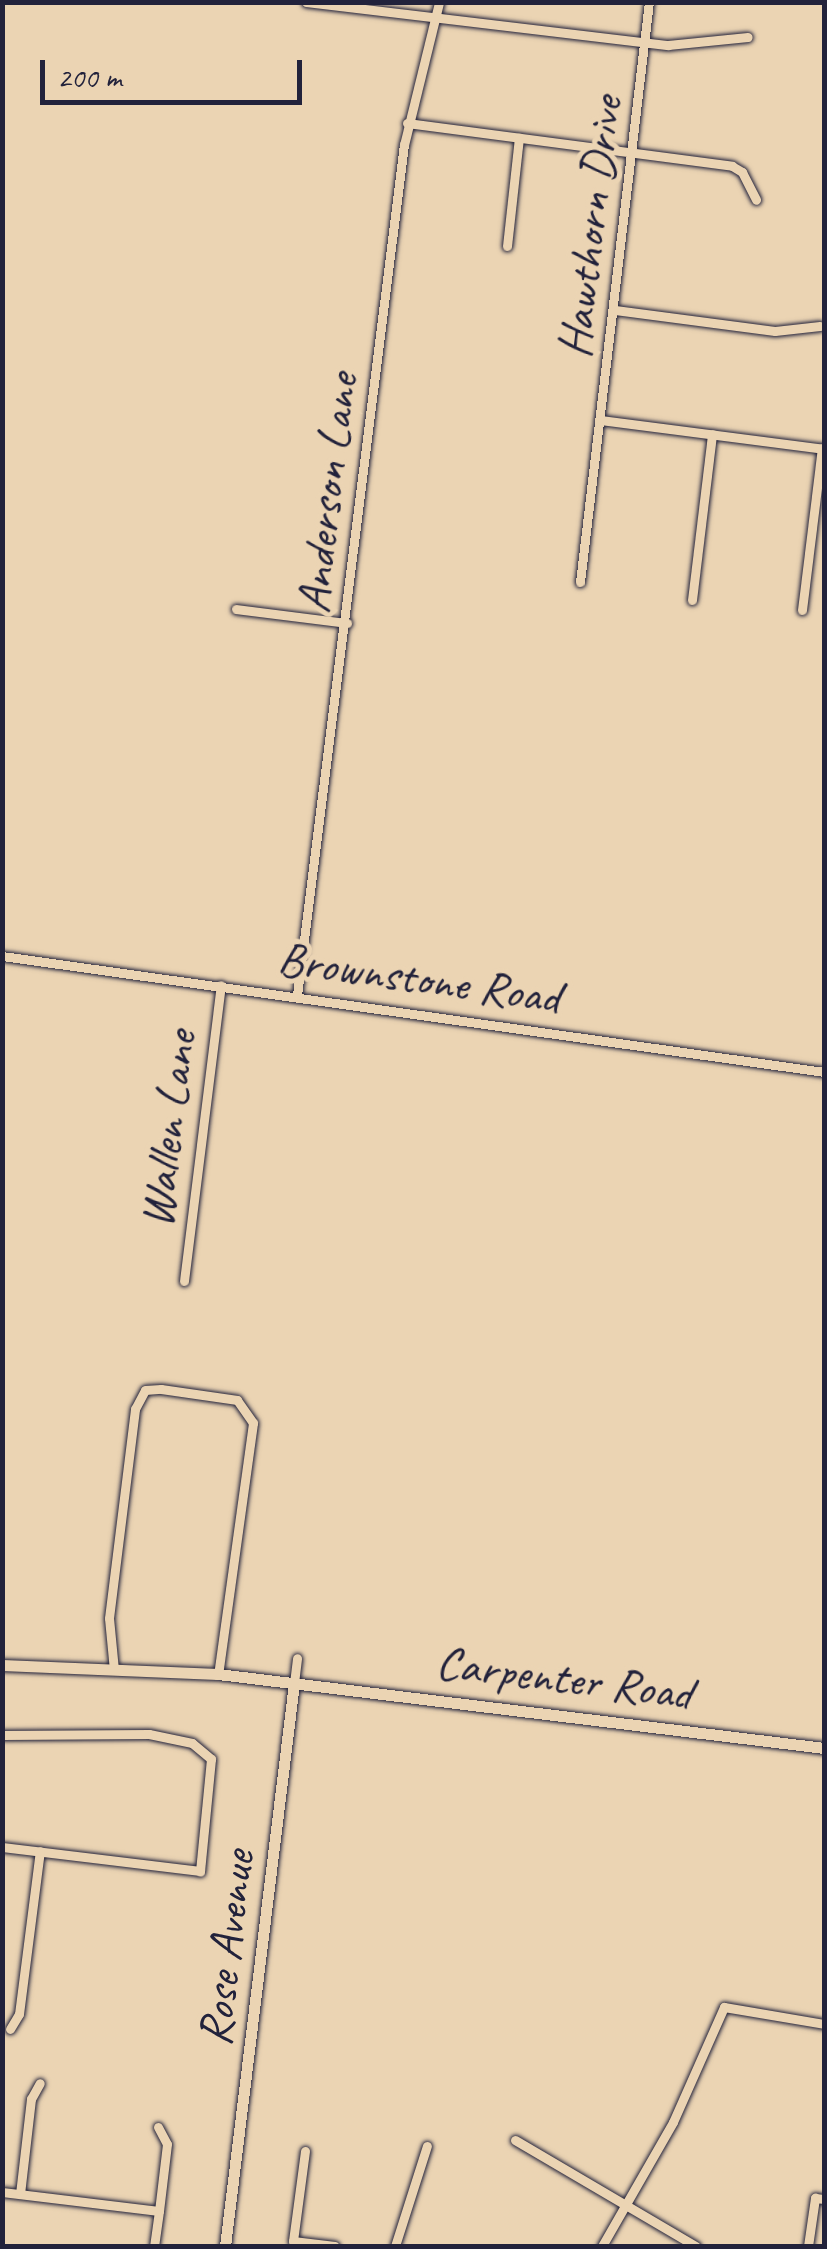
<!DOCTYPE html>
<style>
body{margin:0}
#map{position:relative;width:827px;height:2249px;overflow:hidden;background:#ebd4b3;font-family:Caveat,sans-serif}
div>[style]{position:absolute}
.roads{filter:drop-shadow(0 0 2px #22223b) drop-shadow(0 0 2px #22223b)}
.street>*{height:9px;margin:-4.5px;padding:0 4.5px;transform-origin:4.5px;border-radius:4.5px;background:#ebd4b3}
.secondary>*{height:11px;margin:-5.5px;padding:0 5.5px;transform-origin:5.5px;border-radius:5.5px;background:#ebd4b3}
span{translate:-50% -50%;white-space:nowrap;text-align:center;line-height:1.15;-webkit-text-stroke:10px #ebd4b3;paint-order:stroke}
.street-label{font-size:48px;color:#22223b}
.frame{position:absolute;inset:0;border:5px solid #22223b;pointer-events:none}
.scale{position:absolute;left:40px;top:60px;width:262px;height:45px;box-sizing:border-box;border:5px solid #22223b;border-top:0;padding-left:12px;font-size:30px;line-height:35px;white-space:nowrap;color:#22223b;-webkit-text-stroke:8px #ebd4b3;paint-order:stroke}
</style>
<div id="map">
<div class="roads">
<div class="street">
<div style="left:306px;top:2px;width:365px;rotate:6.8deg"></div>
<div style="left:668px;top:45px;width:80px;rotate:-5.7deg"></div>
<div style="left:407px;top:123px;width:328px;rotate:7.5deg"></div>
<div style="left:732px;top:166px;width:12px;rotate:31deg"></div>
<div style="left:742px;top:172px;width:31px;rotate:63deg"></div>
<div style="left:507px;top:246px;width:109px;rotate:-83.7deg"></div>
<div style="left:615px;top:310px;width:161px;rotate:7.5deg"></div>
<div style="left:775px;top:331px;width:45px;rotate:-6.3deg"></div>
<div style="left:601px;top:420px;width:225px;rotate:7.4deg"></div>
<div style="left:580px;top:582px;width:584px;rotate:-83.22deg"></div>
<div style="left:692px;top:600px;width:167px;rotate:-83.1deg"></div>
<div style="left:236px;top:609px;width:112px;rotate:7.2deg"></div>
<div style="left:802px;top:610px;width:163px;rotate:-83deg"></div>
<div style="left:2px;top:956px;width:830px;rotate:8.03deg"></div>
<div style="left:297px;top:995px;width:857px;rotate:-82.83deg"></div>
<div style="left:404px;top:145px;width:147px;rotate:-76.2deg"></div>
<div style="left:184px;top:1281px;width:298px;rotate:-82.9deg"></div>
<div style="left:114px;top:1670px;width:52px;rotate:-95.5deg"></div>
<div style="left:109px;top:1618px;width:211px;rotate:-82.9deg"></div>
<div style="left:135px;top:1409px;width:21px;rotate:-62deg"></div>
<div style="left:145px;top:1390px;width:16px;rotate:-4deg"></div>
<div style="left:161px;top:1389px;width:77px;rotate:8.2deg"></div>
<div style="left:237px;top:1400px;width:28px;rotate:55deg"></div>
<div style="left:253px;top:1423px;width:253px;rotate:97.9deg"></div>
<div style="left:294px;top:1683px;width:25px;rotate:-83deg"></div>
<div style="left:2px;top:1735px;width:147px;rotate:-0.4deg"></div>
<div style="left:149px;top:1734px;width:44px;rotate:11.8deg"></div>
<div style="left:192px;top:1743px;width:25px;rotate:40deg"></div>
<div style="left:211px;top:1759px;width:113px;rotate:95.6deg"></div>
<div style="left:200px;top:1871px;width:199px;rotate:-173.1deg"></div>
<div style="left:10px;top:2029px;width:17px;rotate:-59deg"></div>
<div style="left:19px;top:2014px;width:164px;rotate:-82.7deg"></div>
<div style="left:158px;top:2127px;width:19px;rotate:62deg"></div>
<div style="left:167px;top:2144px;width:67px;rotate:96.8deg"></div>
<div style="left:515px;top:2140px;width:210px;rotate:30.4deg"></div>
<div style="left:305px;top:2151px;width:91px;rotate:97.6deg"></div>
<div style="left:293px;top:2241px;width:42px;rotate:6.8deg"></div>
<div style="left:2px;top:2192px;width:158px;rotate:6.9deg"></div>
<div style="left:159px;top:2211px;width:35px;rotate:98deg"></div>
<div style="left:20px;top:2194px;width:96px;rotate:-83.4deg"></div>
<div style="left:31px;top:2099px;width:18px;rotate:-61deg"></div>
<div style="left:395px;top:2246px;width:105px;rotate:-72.3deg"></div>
<div style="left:602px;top:2246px;width:143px;rotate:-60.2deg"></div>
<div style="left:673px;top:2122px;width:126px;rotate:-66.1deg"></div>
<div style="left:724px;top:2007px;width:101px;rotate:9.6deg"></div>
<div style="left:808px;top:2246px;width:49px;rotate:-81.7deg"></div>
<div style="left:815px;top:2198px;width:9px;rotate:6deg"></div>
</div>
<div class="secondary">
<div style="left:2px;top:1665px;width:216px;rotate:2.4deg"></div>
<div style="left:218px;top:1674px;width:611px;rotate:6.96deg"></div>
<div style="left:225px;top:2246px;width:567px;rotate:-83.01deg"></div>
</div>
</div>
<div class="street-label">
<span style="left:590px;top:227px;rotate:-83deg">Hawthorn Drive</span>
<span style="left:327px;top:493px;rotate:-83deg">Anderson Lane</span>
<span style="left:419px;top:978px;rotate:8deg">Brownstone Road</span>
<span style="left:168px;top:1129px;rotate:-83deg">Wallen Lane</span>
<span style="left:564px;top:1678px;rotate:7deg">Carpenter Road</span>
<span style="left:226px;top:1948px;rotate:-83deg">Rose Avenue</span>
</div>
<div class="frame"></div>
<div class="scale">200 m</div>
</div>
